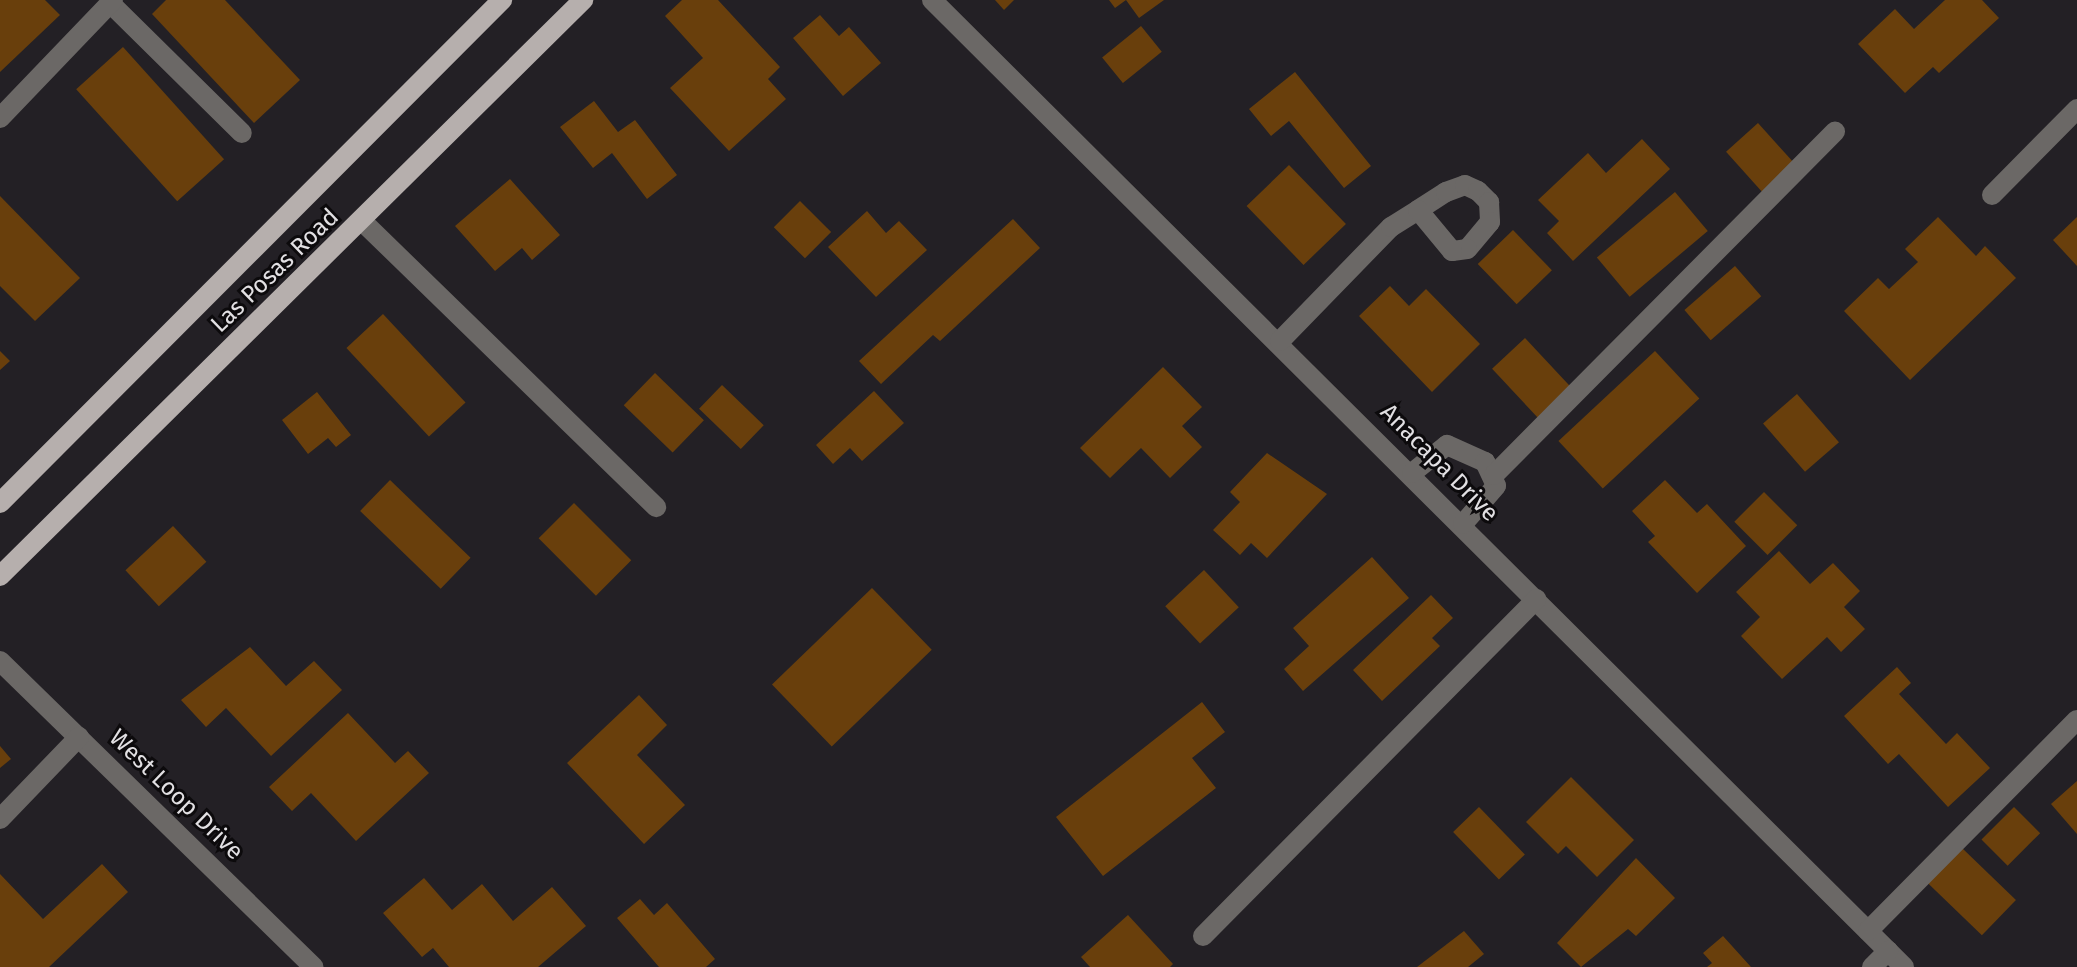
<!DOCTYPE html>
<style>
body{margin:0}
#map{position:relative;width:2077px;height:967px;overflow:hidden;background:#232025;font-family:"Fira Sans",sans-serif}
div>[style]{position:absolute}
.building>*{inset:0;background:#693f0c;transform-origin:0 0}
.minor>*{height:20px;margin:-10px;padding:0 10px;transform-origin:10px;border-radius:10px;background:#6b6866}
.major>*{height:20px;margin:-10px;padding:0 10px;transform-origin:10px;border-radius:10px;background:#b6afad}
span{translate:-50% -50%;white-space:nowrap;text-align:center;line-height:1.15;-webkit-text-stroke:6px #0c0a0c;paint-order:stroke}
.street-label{font-size:24px;color:#e2e0e3}
</style>
<div id="map">
<div class="building">
<div style="clip-path:polygon(0 0,45px 0,60px 15px,0 72px)"></div>
<div style="clip-path:polygon(166px 0,225px 0,300px 80px,254px 123px,152px 14px)"></div>
<div style="clip-path:polygon(682px 0,718px 0,780px 67px,768px 79px,786px 99px,729px 151px,670px 88px,703px 58px,665px 16px)"></div>
<div style="clip-path:polygon(995px 0,1014px 0,1004px 10px)"></div>
<div style="clip-path:polygon(1109px 0,1164px 0,1139px 18px,1126px 0,1115px 8px)"></div>
<div style="clip-path:polygon(1945px 0,1982px 0,1999px 18px,1939px 73px,1933px 67px,1905px 93px,1858px 44px,1895px 9px,1914px 29px)"></div>
<div style="clip-path:polygon(820px 15px,839px 36px,849px 27px,881px 63px,843px 96px,793px 38px)"></div>
<div style="left:1141px;top:26px;width:33px;height:50px;rotate:51deg"></div>
<div style="left:123px;top:47px;width:151px;height:63px;rotate:48deg"></div>
<div style="clip-path:polygon(1295px 72px,1371px 166px,1344px 188px,1289px 121px,1271px 136px,1249px 109px)"></div>
<div style="clip-path:polygon(594px 101px,618px 132px,635px 120px,677px 175px,647px 199px,612px 153px,593px 168px,560px 127px)"></div>
<div style="left:1758px;top:123px;width:58px;height:43px;rotate:48deg"></div>
<div style="clip-path:polygon(1642px 139px,1670px 169px,1573px 261px,1547px 233px,1559px 221px,1538px 200px,1588px 153px,1606px 173px)"></div>
<div style="left:1289px;top:165px;width:82px;height:59px;rotate:46deg"></div>
<div style="clip-path:polygon(510px 179px,560px 235px,532px 260px,522px 248px,495px 271px,455px 226px)"></div>
<div style="left:1675px;top:192px;width:51px;height:102px;rotate:50deg"></div>
<div style="clip-path:polygon(0 196px,80px 278px,35px 321px,0 286px)"></div>
<div style="left:800px;top:201px;width:44px;height:37px;rotate:45deg"></div>
<div style="clip-path:polygon(867px 211px,886px 233px,899px 221px,927px 250px,876px 297px,828px 247px)"></div>
<div style="clip-path:polygon(1938px 217px,1976px 256px,1985px 246px,2016px 278px,1910px 380px,1844px 311px,1878px 278px,1889px 289px,1918px 262px,1905px 249px)"></div>
<div style="clip-path:polygon(2077px 217px,2077px 266px,2053px 240px)"></div>
<div style="clip-path:polygon(1013px 219px,1040px 248px,940px 341px,933px 335px,881px 384px,859px 361px)"></div>
<div style="left:1513px;top:230px;width:56px;height:49px;rotate:46deg"></div>
<div style="left:1735px;top:266px;width:40px;height:67px;rotate:49deg"></div>
<div style="clip-path:polygon(1390px 286px,1409px 306px,1426px 289px,1480px 344px,1432px 392px,1359px 316px)"></div>
<div style="left:383px;top:314px;width:121px;height:50px;rotate:47deg"></div>
<div style="left:1525px;top:338px;width:74px;height:45px;rotate:47deg"></div>
<div style="clip-path:polygon(0 351px,10px 361px,0 370px)"></div>
<div style="left:1655px;top:351px;width:65px;height:132px;rotate:47deg"></div>
<div style="clip-path:polygon(1163px 367px,1202px 407px,1182px 426px,1202px 447px,1170px 478px,1141px 448px,1110px 478px,1080px 448px)"></div>
<div style="left:655px;top:373px;width:68px;height:45px;rotate:44deg"></div>
<div style="left:722px;top:385px;width:58px;height:33px;rotate:44deg"></div>
<div style="clip-path:polygon(874px 391px,904px 423px,862px 461px,850px 448px,833px 464px,816px 445px)"></div>
<div style="clip-path:polygon(317px 392px,351px 435px,336px 447px,328px 438px,308px 454px,282px 420px)"></div>
<div style="left:1797px;top:394px;width:64px;height:45px;rotate:49deg"></div>
<div style="clip-path:polygon(1267px 453px,1327px 494px,1267px 558px,1251px 543px,1240px 555px,1213px 530px,1240px 502px,1230px 492px)"></div>
<div style="left:390px;top:480px;width:112px;height:43px;rotate:44deg"></div>
<div style="clip-path:polygon(1665px 480px,1697px 513px,1707px 504px,1746px 546px,1697px 593px,1648px 542px,1655px 536px,1632px 511px)"></div>
<div style="left:1764px;top:492px;width:47px;height:42px;rotate:45deg"></div>
<div style="left:574px;top:503px;width:81px;height:50px;rotate:45deg"></div>
<div style="left:173px;top:526px;width:49px;height:65px;rotate:47deg"></div>
<div style="clip-path:polygon(1779px 551px,1810px 584px,1833px 563px,1860px 591px,1844px 607px,1865px 629px,1841px 652px,1827px 637px,1782px 679px,1741px 636px,1760px 617px,1736px 592px)"></div>
<div style="clip-path:polygon(1372px 557px,1409px 598px,1303px 691px,1284px 669px,1309px 646px,1293px 628px)"></div>
<div style="left:1204px;top:570px;width:51px;height:53px;rotate:47deg"></div>
<div style="left:872px;top:588px;width:86px;height:139px;rotate:46deg"></div>
<div style="clip-path:polygon(1431px 595px,1453px 618px,1432px 638px,1440px 646px,1382px 701px,1353px 670px)"></div>
<div style="clip-path:polygon(250px 647px,286px 686px,314px 661px,342px 690px,271px 756px,226px 708px,206px 727px,181px 700px)"></div>
<div style="clip-path:polygon(1897px 667px,1911px 683px,1899px 694px,1946px 744px,1957px 733px,1990px 768px,1948px 807px,1899px 754px,1888px 764px,1844px 716px)"></div>
<div style="clip-path:polygon(639px 695px,667px 725px,637px 755px,685px 805px,644px 844px,567px 763px)"></div>
<div style="clip-path:polygon(1202px 702px,1225px 732px,1192px 758px,1216px 788px,1103px 876px,1056px 817px)"></div>
<div style="clip-path:polygon(348px 713px,395px 763px,408px 751px,429px 773px,356px 841px,311px 793px,292px 811px,269px 787px)"></div>
<div style="clip-path:polygon(0 746px,11px 759px,0 768px)"></div>
<div style="clip-path:polygon(1571px 777px,1634px 840px,1597px 877px,1566px 846px,1558px 854px,1526px 822px)"></div>
<div style="clip-path:polygon(2077px 781px,2077px 834px,2051px 804px)"></div>
<div style="left:1479px;top:807px;width:66px;height:36px;rotate:46deg"></div>
<div style="left:2014px;top:807px;width:37px;height:46px;rotate:45deg"></div>
<div style="left:1962px;top:848px;width:75px;height:49px;rotate:44deg"></div>
<div style="clip-path:polygon(1636px 858px,1675px 898px,1636px 936px,1628px 929px,1581px 967px,1557px 943px)"></div>
<div style="clip-path:polygon(102px 864px,128px 892px,49px 967px,0 967px,0 874px,43px 919px)"></div>
<div style="clip-path:polygon(424px 878px,452px 910px,482px 884px,513px 921px,552px 887px,586px 926px,538px 967px,449px 967px,433px 948px,422px 957px,383px 913px)"></div>
<div style="clip-path:polygon(640px 899px,654px 915px,667px 903px,715px 959px,706px 967px,659px 967px,617px 918px)"></div>
<div style="clip-path:polygon(1128px 915px,1173px 964px,1170px 967px,1090px 967px,1081px 957px)"></div>
<div style="clip-path:polygon(1464px 931px,1484px 954px,1468px 967px,1417px 967px)"></div>
<div style="clip-path:polygon(1723px 936px,1751px 967px,1707px 967px,1712px 963px,1703px 953px)"></div>
</div>
<div class="minor">
<div style="left:932px;top:0;width:1371px;rotate:44.85deg"></div>
<div style="left:110px;top:3px;width:185px;rotate:44.6deg"></div>
<div style="left:0;top:118px;width:163px;rotate:-46.2deg"></div>
<div style="left:1992px;top:195px;width:121px;rotate:-45.3deg"></div>
<div style="left:363px;top:222px;width:409px;rotate:44.2deg"></div>
<div style="left:1280px;top:341px;width:159px;rotate:-45.8deg"></div>
<div style="left:1391px;top:227px;width:32px;rotate:-32deg"></div>
<div style="left:1418px;top:210px;width:33px;rotate:-33deg"></div>
<div style="left:1446px;top:192px;width:20px;rotate:-20deg"></div>
<div style="left:1465px;top:185px;width:14px;rotate:25deg"></div>
<div style="left:1478px;top:191px;width:16px;rotate:45deg"></div>
<div style="left:1489px;top:202px;width:20px;rotate:87deg"></div>
<div style="left:1490px;top:222px;width:35px;rotate:130deg"></div>
<div style="left:1467px;top:249px;width:15px;rotate:172deg"></div>
<div style="left:1452px;top:251px;width:53px;rotate:-129.7deg"></div>
<div style="left:1412px;top:473px;width:45px;rotate:-38.7deg"></div>
<div style="left:1447px;top:445px;width:42px;rotate:24.1deg"></div>
<div style="left:1485px;top:462px;width:26px;rotate:65deg"></div>
<div style="left:1496px;top:486px;width:50px;rotate:131deg"></div>
<div style="left:1494px;top:475px;width:484px;rotate:-45.2deg"></div>
<div style="left:0;top:661px;width:438px;rotate:44.3deg"></div>
<div style="left:0;top:819px;width:114px;rotate:-46.1deg"></div>
<div style="left:1868px;top:931px;width:297px;rotate:-45.3deg"></div>
<div style="left:1203px;top:936px;width:474px;rotate:-45.3deg"></div>
<div style="left:1872px;top:967px;width:23px;rotate:-45deg"></div>
</div>
<div class="major">
<div style="left:0;top:503px;width:711px;rotate:-45.06deg"></div>
<div style="left:0;top:576px;width:820px;rotate:-44.65deg"></div>
</div>
<div class="street-label">
<span style="left:275px;top:271px;rotate:-44deg">Las Posas Road</span>
<span style="left:1439px;top:463px;rotate:45deg">Anacapa Drive</span>
<span style="left:176px;top:795px;rotate:44deg">West Loop Drive</span>
</div>
</div>
